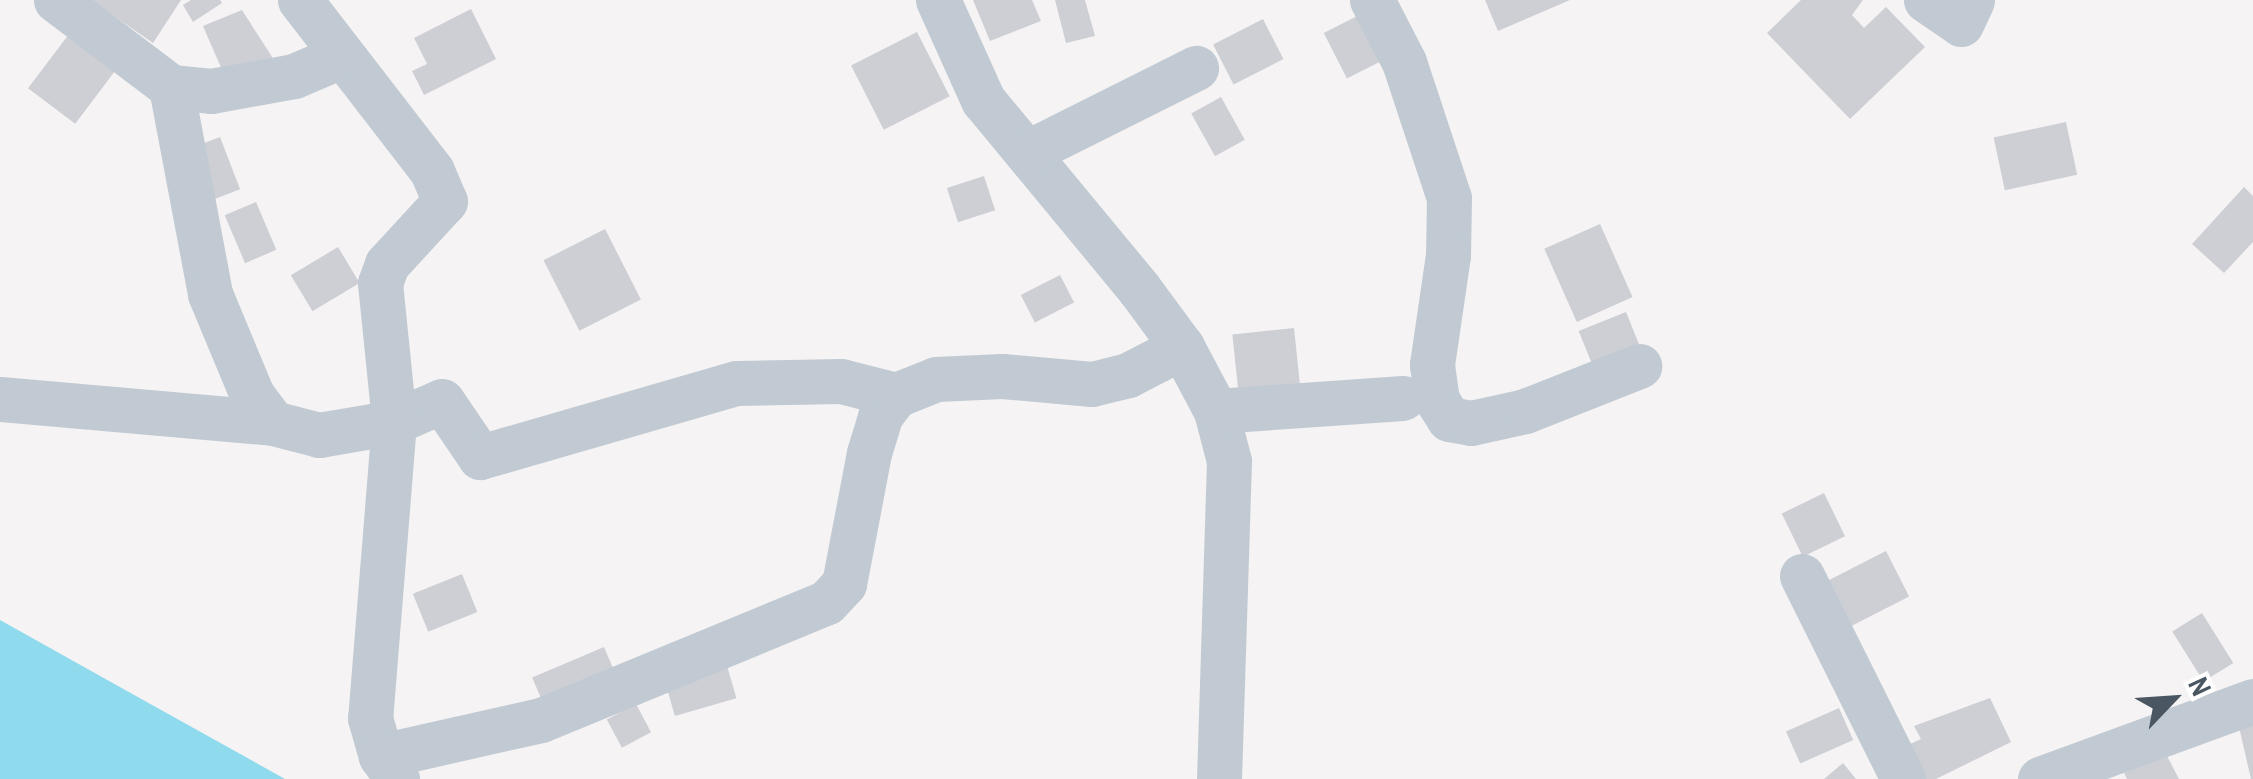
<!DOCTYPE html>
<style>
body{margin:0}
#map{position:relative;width:2253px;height:779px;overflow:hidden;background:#f5f3f3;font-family:"Archivo Narrow",sans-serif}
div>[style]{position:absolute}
.water>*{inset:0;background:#90daee}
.building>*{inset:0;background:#cdcfd5;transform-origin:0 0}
.minor>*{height:45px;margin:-22.5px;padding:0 22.5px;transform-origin:22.5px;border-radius:22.5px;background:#c1cad2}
span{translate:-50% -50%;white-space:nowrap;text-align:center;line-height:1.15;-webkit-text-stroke:10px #fff;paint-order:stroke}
.north{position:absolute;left:2123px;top:649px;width:100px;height:100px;-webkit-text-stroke:8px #fff;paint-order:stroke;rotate:65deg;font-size:28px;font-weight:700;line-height:40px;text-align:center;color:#4a5661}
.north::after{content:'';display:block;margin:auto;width:35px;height:45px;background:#4a5661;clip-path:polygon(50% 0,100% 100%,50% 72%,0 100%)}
</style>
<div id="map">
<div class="water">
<div style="clip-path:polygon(0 620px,127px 691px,285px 779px,0 779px)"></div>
</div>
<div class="building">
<div style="clip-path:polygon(91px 0,181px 0,153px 43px)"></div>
<div style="clip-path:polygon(191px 0,220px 0,222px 3px,193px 22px,183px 5px)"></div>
<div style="clip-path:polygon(973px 0,1032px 0,1041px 21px,990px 41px)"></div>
<div style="clip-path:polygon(1055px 0,1085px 0,1095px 36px,1066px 43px)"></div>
<div style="clip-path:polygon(1485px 0,1570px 0,1498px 31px)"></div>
<div style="clip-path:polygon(1801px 0,1863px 0,1852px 15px,1864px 28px,1886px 7px,1925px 47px,1850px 119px,1767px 33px)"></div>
<div style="clip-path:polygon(471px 9px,496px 59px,424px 95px,412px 71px,427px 64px,414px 38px)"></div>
<div style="left:1371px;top:9px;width:51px;height:53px;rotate:63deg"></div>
<div style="clip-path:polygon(242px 10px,274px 60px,226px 79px,203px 26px)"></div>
<div style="left:1263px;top:19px;width:45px;height:56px;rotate:63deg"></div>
<div style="left:917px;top:32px;width:72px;height:74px;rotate:63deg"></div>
<div style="left:69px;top:34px;width:59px;height:68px;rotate:37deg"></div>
<div style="left:1221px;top:97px;width:49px;height:34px;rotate:61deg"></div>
<div style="left:2066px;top:122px;width:54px;height:74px;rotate:78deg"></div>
<div style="left:220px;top:137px;width:56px;height:32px;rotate:69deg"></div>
<div style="left:984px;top:176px;width:36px;height:39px;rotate:72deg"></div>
<div style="clip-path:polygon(2244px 187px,2253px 196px,2253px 242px,2224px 273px,2192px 244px)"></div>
<div style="left:256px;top:202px;width:52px;height:34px;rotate:67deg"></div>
<div style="left:1600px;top:224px;width:80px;height:61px;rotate:66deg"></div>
<div style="left:605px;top:229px;width:79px;height:69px;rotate:63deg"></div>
<div style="left:338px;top:247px;width:42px;height:55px;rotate:59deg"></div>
<div style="left:1060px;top:275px;width:31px;height:44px;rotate:63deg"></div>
<div style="left:1626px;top:312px;width:35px;height:51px;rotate:68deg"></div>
<div style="left:1294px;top:328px;width:56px;height:62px;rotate:84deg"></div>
<div style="left:1824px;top:493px;width:48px;height:47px;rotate:64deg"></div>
<div style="left:1886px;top:551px;width:51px;height:77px;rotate:63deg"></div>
<div style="left:462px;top:574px;width:41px;height:53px;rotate:68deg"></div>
<div style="left:2202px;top:613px;width:59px;height:35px;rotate:58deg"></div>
<div style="left:604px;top:647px;width:39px;height:78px;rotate:67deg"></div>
<div style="left:724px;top:655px;width:45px;height:64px;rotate:74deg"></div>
<div style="clip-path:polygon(1990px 698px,2011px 742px,1936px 779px,1914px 779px,1899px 749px,1921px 739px,1914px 726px)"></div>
<div style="left:636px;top:704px;width:32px;height:33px;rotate:62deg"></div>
<div style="left:1839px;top:708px;width:35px;height:58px;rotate:66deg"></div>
<div style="clip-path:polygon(2253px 724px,2253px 779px,2251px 779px,2239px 727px)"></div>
<div style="clip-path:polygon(2165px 752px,2179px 779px,2127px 779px,2124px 773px)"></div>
<div style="clip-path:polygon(1843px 763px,1856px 779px,1824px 779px)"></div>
</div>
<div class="minor">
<div style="left:56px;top:0;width:144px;rotate:37.1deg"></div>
<div style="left:171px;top:87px;width:211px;rotate:79.3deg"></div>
<div style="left:210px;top:294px;width:109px;rotate:67.4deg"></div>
<div style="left:252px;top:395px;width:35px;rotate:53deg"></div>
<div style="left:273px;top:423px;width:48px;rotate:14.6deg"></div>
<div style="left:319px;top:435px;width:76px;rotate:-9.8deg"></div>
<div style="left:394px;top:422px;width:52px;rotate:-23.6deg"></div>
<div style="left:442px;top:401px;width:68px;rotate:55.8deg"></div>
<div style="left:480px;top:457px;width:267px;rotate:-16.1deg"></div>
<div style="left:737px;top:383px;width:104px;rotate:-1.1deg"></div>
<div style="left:841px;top:381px;width:57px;rotate:14.3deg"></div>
<div style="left:300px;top:0;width:216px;rotate:52.3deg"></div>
<div style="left:432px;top:171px;width:33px;rotate:67deg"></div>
<div style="left:445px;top:201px;width:86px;rotate:132.6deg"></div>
<div style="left:387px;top:264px;width:20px;rotate:110deg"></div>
<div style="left:380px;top:283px;width:140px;rotate:84.2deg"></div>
<div style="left:394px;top:422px;width:297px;rotate:94.6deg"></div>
<div style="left:370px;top:718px;width:40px;rotate:74deg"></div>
<div style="left:381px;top:756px;width:28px;rotate:55deg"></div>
<div style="left:938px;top:0;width:110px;rotate:65.8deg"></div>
<div style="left:983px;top:100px;width:246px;rotate:50.4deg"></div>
<div style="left:1140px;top:290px;width:71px;rotate:53.6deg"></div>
<div style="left:1182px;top:347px;width:72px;rotate:62deg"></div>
<div style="left:1216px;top:411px;width:52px;rotate:75.4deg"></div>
<div style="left:1229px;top:461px;width:318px;rotate:91.8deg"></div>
<div style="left:1372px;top:0;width:70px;rotate:62.7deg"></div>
<div style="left:1404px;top:62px;width:143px;rotate:71.7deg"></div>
<div style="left:1449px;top:198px;width:57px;rotate:91deg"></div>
<div style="left:1448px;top:255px;width:111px;rotate:98.3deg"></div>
<div style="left:1432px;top:365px;width:35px;rotate:82deg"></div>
<div style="left:1437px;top:400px;width:22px;rotate:58deg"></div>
<div style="left:1449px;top:419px;width:22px;rotate:10deg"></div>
<div style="left:1471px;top:423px;width:55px;rotate:-12.5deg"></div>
<div style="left:1525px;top:411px;width:123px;rotate:-21.5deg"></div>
<div style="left:1926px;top:0;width:42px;rotate:34.4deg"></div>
<div style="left:1961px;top:24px;width:26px;rotate:-65deg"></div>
<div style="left:171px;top:87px;width:40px;rotate:5.7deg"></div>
<div style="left:211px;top:91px;width:84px;rotate:-10.2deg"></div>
<div style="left:294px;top:76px;width:51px;rotate:-23.1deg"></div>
<div style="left:1028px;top:152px;width:188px;rotate:-26.6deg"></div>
<div style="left:0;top:399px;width:274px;rotate:5deg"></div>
<div style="left:1216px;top:411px;width:187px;rotate:-4deg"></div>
<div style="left:1802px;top:576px;width:227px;rotate:63.5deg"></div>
<div style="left:381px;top:756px;width:164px;rotate:-12.7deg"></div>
<div style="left:541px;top:720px;width:309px;rotate:-22.4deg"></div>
<div style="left:827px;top:602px;width:25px;rotate:-47deg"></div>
<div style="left:844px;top:584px;width:133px;rotate:-79.2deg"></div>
<div style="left:869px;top:453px;width:39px;rotate:-73deg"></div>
<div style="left:880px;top:416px;width:26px;rotate:-53deg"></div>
<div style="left:896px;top:395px;width:43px;rotate:-21.8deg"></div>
<div style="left:936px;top:379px;width:66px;rotate:-2.6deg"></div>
<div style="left:1002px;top:376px;width:90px;rotate:5.1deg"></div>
<div style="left:1092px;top:384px;width:37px;rotate:-14deg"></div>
<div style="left:1128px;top:375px;width:61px;rotate:-27.4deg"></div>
<div style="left:2040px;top:779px;width:227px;rotate:-20.1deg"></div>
</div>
<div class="north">N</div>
</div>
